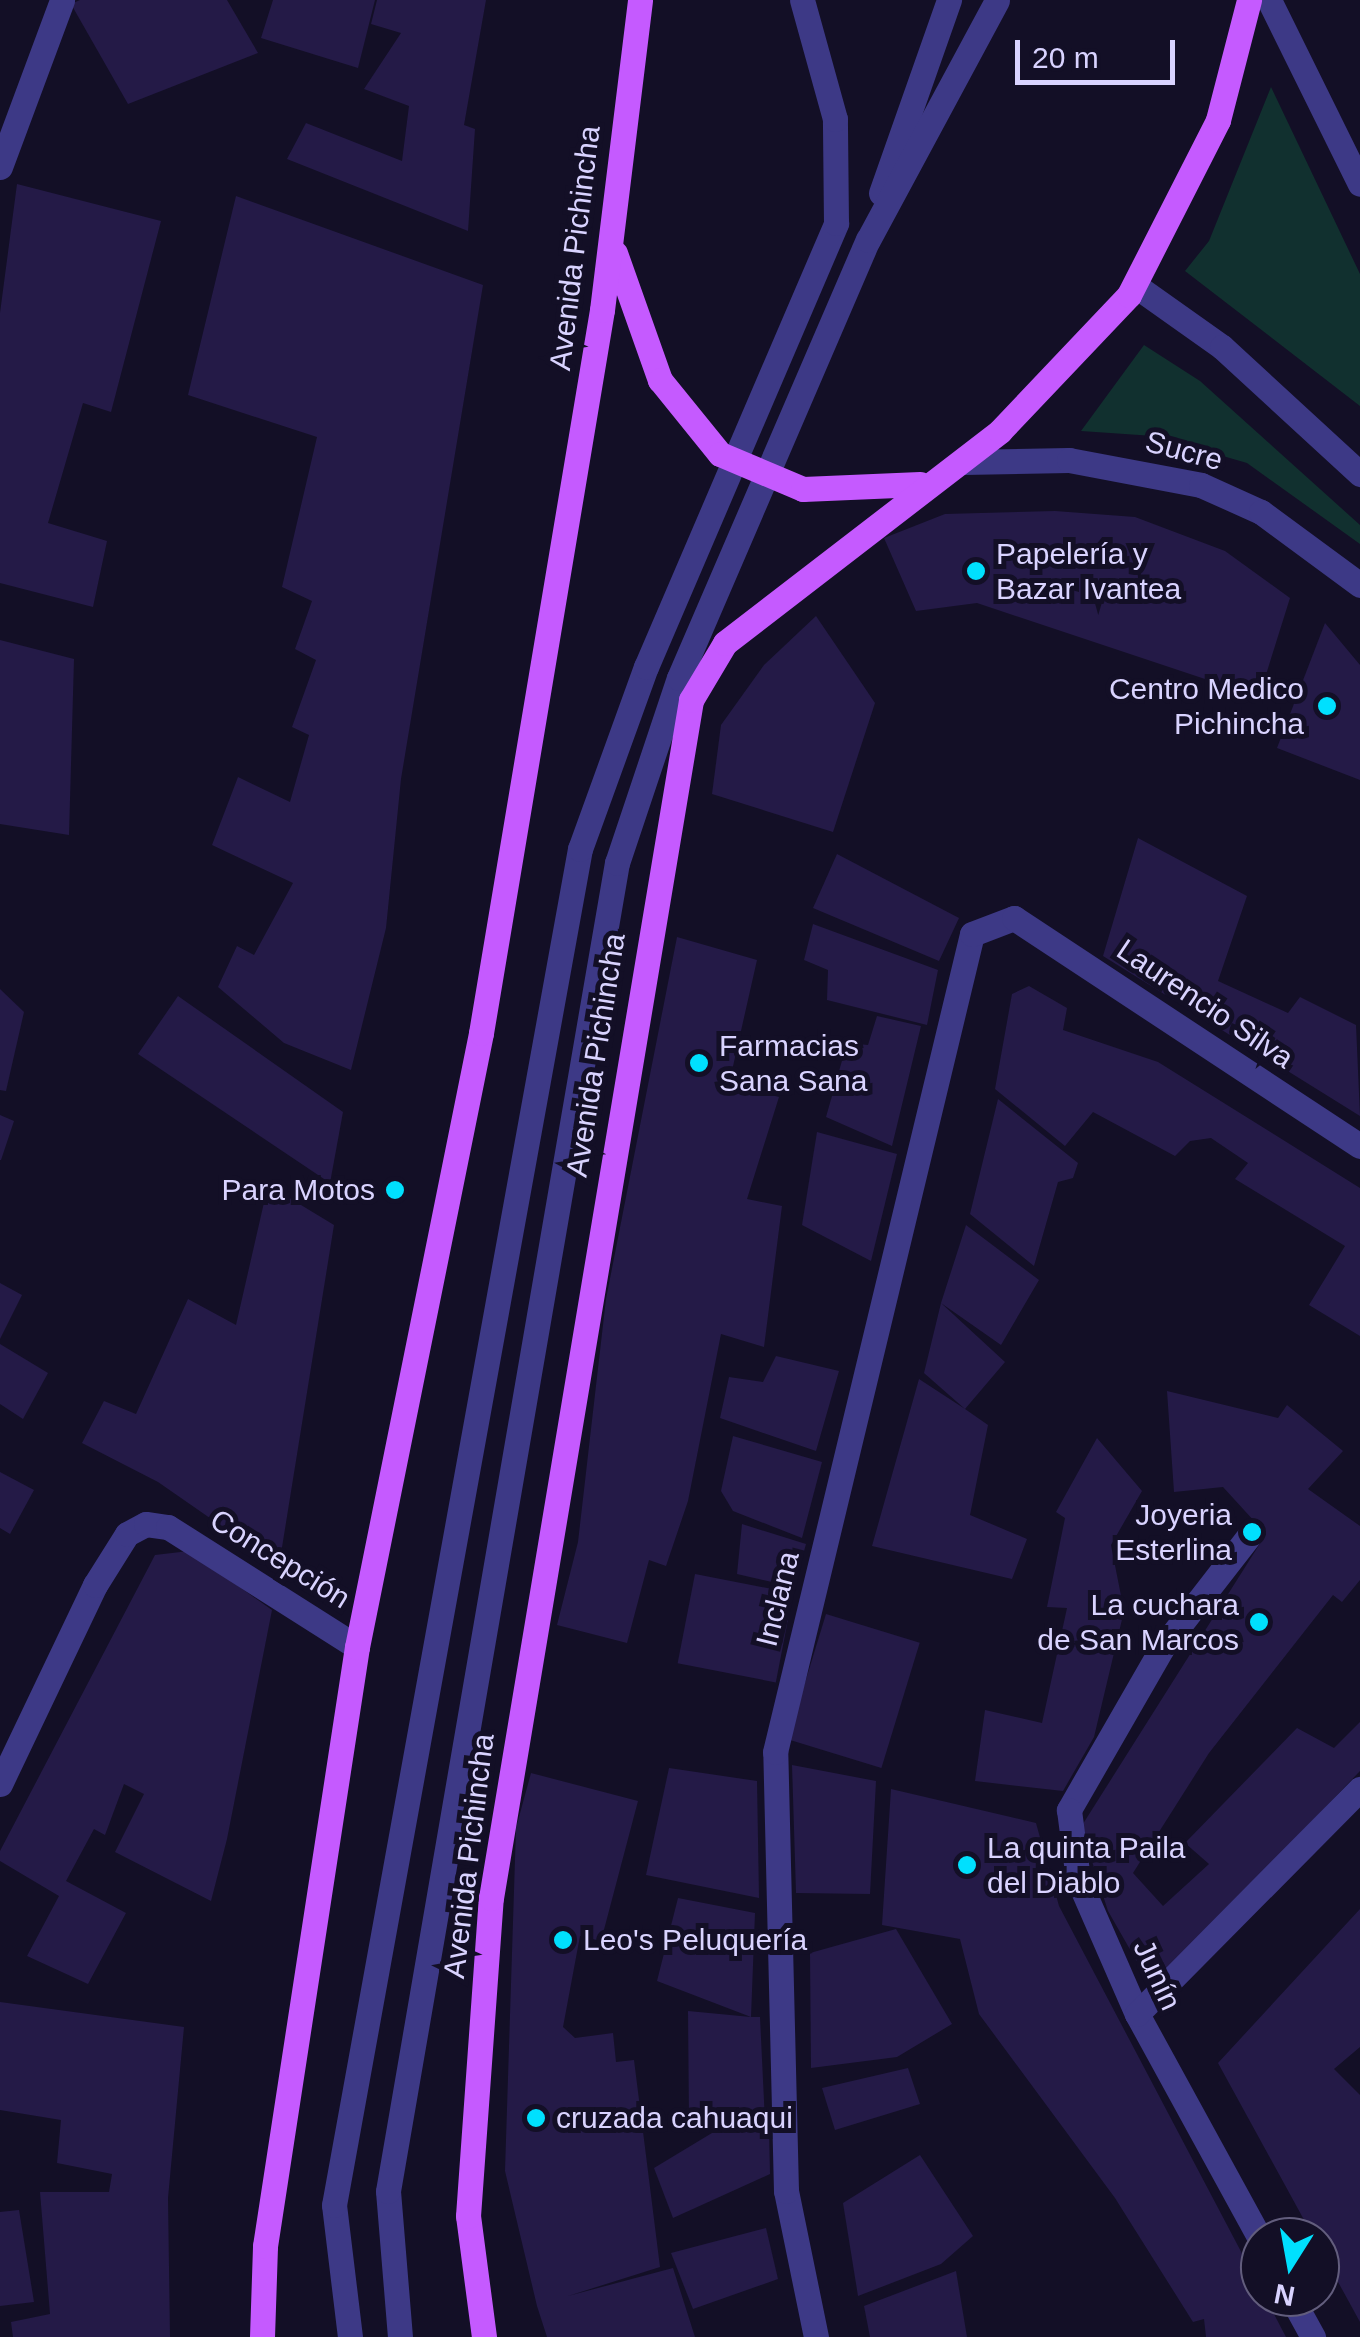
<!DOCTYPE html>
<meta charset="utf-8">
<style>
body{margin:0}
#map{position:relative;width:1360px;height:2337px;overflow:hidden;background:#130f26;font-family:Helvetica,sans-serif}
div>[style]{position:absolute}
.green>*{inset:0;background:#11302f}
.building>*{inset:0;background:#241a47;transform-origin:0 0}
.lane>*{height:25px;margin:-12.5px;padding:0 12.5px;transform-origin:12.5px;border-radius:12.5px;background:#3d3986}
.street>*{height:25px;margin:-12.5px;padding:0 12.5px;transform-origin:12.5px;border-radius:12.5px;background:#3d3986}
.primary>*{height:25px;margin:-12.5px;padding:0 12.5px;transform-origin:12.5px;border-radius:12.5px;background:#c55aff}
.dots>*{width:28px;height:28px;translate:-50% -50%;box-sizing:border-box;border:5px solid #130f26;border-radius:50%}
span{translate:-50% -50%;white-space:nowrap;text-align:center;line-height:1.15;-webkit-text-stroke:10px #130f26;paint-order:stroke}
.street-label{font-size:30px;color:#d9d3ff}
.poi-label{font-size:30px;color:#d9d3ff}
.left{translate:0 -50%;text-align:left}
.right{translate:-100% -50%;text-align:right}
.north{position:absolute;left:1240px;top:2217px;width:100px;height:100px;box-sizing:border-box;background:#130f26;border:2px solid #625d7d;border-radius:50%;rotate:191deg;font-size:28px;font-weight:700;line-height:40px;text-align:center;color:#d9d3ff}
.north::after{content:'';display:block;margin:auto;width:35px;height:45px;background:#00e0fe;clip-path:polygon(50% 0,100% 100%,50% 72%,0 100%)}
.scale{position:absolute;left:1015px;top:40px;width:160px;height:45px;box-sizing:border-box;border:5px solid #d9d3ff;border-top:0;padding-left:12px;font-size:30px;line-height:35px;white-space:nowrap;color:#d9d3ff;-webkit-text-stroke:8px #130f26;paint-order:stroke}
</style>
<div id="map">
<div class="green">
<div style="clip-path:polygon(1271px 87px,1360px 274px,1360px 406px,1185px 271px,1209px 241px)"></div>
<div style="clip-path:polygon(1144px 345px,1200px 381px,1360px 525px,1360px 544px,1247px 463px,1154px 436px,1081px 431px)"></div>
</div>
<div class="building">
<div style="clip-path:polygon(80px 0,227px 0,258px 53px,128px 104px,71px 4px)"></div>
<div style="clip-path:polygon(273px 0,375px 0,358px 68px,261px 38px)"></div>
<div style="clip-path:polygon(377px 0,486px 0,464px 125px,475px 129px,468px 231px,287px 159px,306px 123px,402px 161px,409px 106px,364px 89px,401px 33px,371px 24px)"></div>
<div style="clip-path:polygon(17px 184px,161px 221px,111px 412px,83px 403px,48px 523px,107px 541px,93px 607px,0 583px,0 313px)"></div>
<div style="clip-path:polygon(236px 196px,483px 285px,401px 779px,386px 928px,351px 1070px,284px 1043px,218px 987px,237px 946px,254px 955px,293px 883px,212px 845px,238px 777px,290px 802px,309px 735px,292px 727px,316px 660px,295px 649px,312px 601px,282px 587px,317px 437px,188px 395px)"></div>
<div style="clip-path:polygon(1055px 511px,1135px 517px,1225px 551px,1290px 598px,1259px 697px,977px 603px,916px 611px,884px 538px,945px 514px)"></div>
<div style="clip-path:polygon(816px 616px,875px 703px,833px 832px,712px 794px,721px 725px,764px 665px)"></div>
<div style="clip-path:polygon(1325px 623px,1360px 665px,1360px 780px,1277px 748px)"></div>
<div style="clip-path:polygon(0 640px,74px 659px,69px 835px,0 824px)"></div>
<div style="clip-path:polygon(1138px 838px,1247px 896px,1218px 981px,1288px 1013px,1300px 997px,1356px 1025px,1360px 1116px,1103px 956px)"></div>
<div style="clip-path:polygon(837px 854px,959px 918px,939px 961px,813px 908px)"></div>
<div style="clip-path:polygon(813px 924px,938px 970px,927px 1025px,827px 1000px,828px 970px,804px 960px)"></div>
<div style="clip-path:polygon(677px 937px,757px 960px,729px 1084px,779px 1097px,747px 1199px,782px 1206px,764px 1347px,721px 1334px,688px 1501px,666px 1566px,649px 1560px,627px 1643px,557px 1625px,578px 1542px,606px 1299px)"></div>
<div style="clip-path:polygon(1029px 986px,1067px 1008px,1063px 1030px,1158px 1062px,1360px 1188px,1360px 1336px,1309px 1305px,1345px 1246px,1235px 1179px,1248px 1163px,1211px 1138px,1190px 1141px,1175px 1156px,1093px 1112px,1065px 1146px,995px 1089px,1012px 994px)"></div>
<div style="clip-path:polygon(0 989px,24px 1012px,6px 1091px,0 1090px)"></div>
<div style="clip-path:polygon(178px 996px,343px 1112px,330px 1183px,138px 1054px)"></div>
<div style="clip-path:polygon(877px 1016px,921px 1026px,892px 1146px,826px 1117px,847px 1043px,868px 1045px)"></div>
<div style="clip-path:polygon(998px 1099px,1078px 1163px,1073px 1178px,1058px 1182px,1034px 1266px,970px 1214px)"></div>
<div style="clip-path:polygon(0 1115px,14px 1121px,1px 1160px,0 1160px)"></div>
<div style="clip-path:polygon(817px 1132px,897px 1154px,871px 1261px,802px 1225px)"></div>
<div style="clip-path:polygon(268px 1185px,334px 1225px,279px 1566px,158px 1482px,82px 1443px,104px 1401px,136px 1414px,188px 1299px,236px 1325px)"></div>
<div style="clip-path:polygon(966px 1225px,1039px 1280px,1001px 1345px,941px 1303px,1005px 1362px,965px 1409px,988px 1425px,970px 1515px,1027px 1539px,1012px 1579px,872px 1546px,919px 1379px,965px 1409px,924px 1373px,941px 1303px)"></div>
<div style="clip-path:polygon(0 1283px,22px 1295px,0 1339px)"></div>
<div style="clip-path:polygon(0 1344px,48px 1373px,23px 1419px,0 1404px)"></div>
<div style="clip-path:polygon(776px 1356px,839px 1371px,816px 1451px,720px 1418px,729px 1377px,763px 1382px)"></div>
<div style="clip-path:polygon(1167px 1391px,1278px 1418px,1287px 1405px,1343px 1451px,1308px 1489px,1360px 1526px,1360px 1580px,1342px 1602px,1333px 1595px,1209px 1753px,1133px 1873px,1163px 1906px,1209px 1864px,1185px 1843px,1297px 1728px,1334px 1748px,1360px 1722px,1360px 1771px,1152px 1988px,1108px 1911px,1081px 1827px,1266px 1534px,1223px 1487px,1174px 1492px)"></div>
<div style="clip-path:polygon(733px 1436px,822px 1462px,802px 1538px,733px 1511px,721px 1491px)"></div>
<div style="clip-path:polygon(1097px 1438px,1142px 1491px,1111px 1545px,1124px 1611px,1094px 1737px,1063px 1791px,975px 1781px,985px 1710px,1042px 1723px,1067px 1608px,1047px 1607px,1065px 1518px,1056px 1512px)"></div>
<div style="clip-path:polygon(0 1472px,34px 1490px,10px 1534px,0 1528px)"></div>
<div style="clip-path:polygon(742px 1524px,806px 1544px,794px 1587px,737px 1574px)"></div>
<div style="clip-path:polygon(189px 1551px,272px 1610px,227px 1839px,211px 1901px,115px 1852px,144px 1794px,124px 1784px,105px 1835px,94px 1829px,66px 1881px,126px 1913px,88px 1984px,27px 1956px,59px 1896px,0 1861px,0 1851px,155px 1555px)"></div>
<div style="left:695px;top:1574px;width:100px;height:91px;rotate:11deg"></div>
<div style="left:826px;top:1614px;width:98px;height:131px;rotate:17deg"></div>
<div style="clip-path:polygon(792px 1765px,876px 1781px,870px 1894px,796px 1893px)"></div>
<div style="clip-path:polygon(669px 1768px,757px 1781px,759px 1898px,646px 1875px)"></div>
<div style="clip-path:polygon(531px 1773px,638px 1801px,601px 1941px,580px 1936px,563px 2027px,575px 2038px,613px 2033px,616px 2062px,634px 2060px,660px 2267px,568px 2296px,673px 2268px,695px 2337px,547px 2337px,537px 2306px,505px 2171px,516px 1828px)"></div>
<div style="clip-path:polygon(891px 1789px,1036px 1823px,1059px 1906px,1286px 2337px,1206px 2337px,1204px 2319px,1193px 2322px,1115px 2198px,979px 2014px,960px 1939px,882px 1925px)"></div>
<div style="clip-path:polygon(678px 1898px,755px 1913px,751px 2017px,760px 2017px,765px 2122px,689px 2120px,688px 2011px,751px 2017px,657px 1981px)"></div>
<div style="clip-path:polygon(1360px 1909px,1360px 2047px,1334px 2069px,1360px 2095px,1360px 2322px,1218px 2063px)"></div>
<div style="clip-path:polygon(896px 1929px,952px 2024px,897px 2057px,811px 2068px,810px 1953px)"></div>
<div style="clip-path:polygon(0 2002px,184px 2027px,168px 2198px,170px 2337px,13px 2337px,11px 2322px,50px 2314px,40px 2192px,109px 2192px,112px 2174px,57px 2163px,61px 2120px,0 2110px)"></div>
<div style="clip-path:polygon(908px 2068px,920px 2104px,835px 2130px,822px 2088px)"></div>
<div style="clip-path:polygon(769px 2130px,770px 2174px,673px 2218px,654px 2168px,712px 2133px)"></div>
<div style="clip-path:polygon(920px 2155px,973px 2236px,941px 2264px,858px 2296px,843px 2203px)"></div>
<div style="clip-path:polygon(19px 2210px,34px 2302px,0 2306px,0 2212px)"></div>
<div style="clip-path:polygon(766px 2228px,778px 2279px,693px 2309px,671px 2253px)"></div>
<div style="clip-path:polygon(956px 2271px,967px 2337px,870px 2337px,864px 2306px)"></div>
</div>
<div class="lane">
<div style="left:881px;top:193px;width:205px;rotate:-70.6deg"></div>
<div style="left:350px;top:2337px;width:133px;rotate:-96.9deg"></div>
<div style="left:334px;top:2205px;width:1378px;rotate:-79.72deg"></div>
<div style="left:580px;top:849px;width:194px;rotate:-70.1deg"></div>
<div style="left:646px;top:667px;width:483px;rotate:-66.8deg"></div>
<div style="left:836px;top:223px;width:104px;rotate:-90.6deg"></div>
<div style="left:835px;top:119px;width:123px;rotate:-105.5deg"></div>
<div style="left:400px;top:2337px;width:146px;rotate:-94.7deg"></div>
<div style="left:388px;top:2191px;width:1348px;rotate:-80.22deg"></div>
<div style="left:617px;top:863px;width:195px;rotate:-71.5deg"></div>
<div style="left:679px;top:678px;width:477px;rotate:-66.7deg"></div>
<div style="left:868px;top:240px;width:272px;rotate:-61.7deg"></div>
</div>
<div class="street">
<div style="left:1269px;top:0;width:205px;rotate:63.7deg"></div>
<div style="left:0;top:167px;width:178px;rotate:-69.6deg"></div>
<div style="left:1136px;top:286px;width:105px;rotate:35.3deg"></div>
<div style="left:1222px;top:347px;width:188px;rotate:42.6deg"></div>
<div style="left:963px;top:462px;width:106px;rotate:-1.1deg"></div>
<div style="left:1069px;top:460px;width:134px;rotate:10.7deg"></div>
<div style="left:1201px;top:485px;width:66px;rotate:24.2deg"></div>
<div style="left:1261px;top:512px;width:123px;rotate:36.4deg"></div>
<div style="left:1252px;top:1532px;width:147px;rotate:127.8deg"></div>
<div style="left:1162px;top:1648px;width:187px;rotate:119.9deg"></div>
<div style="left:1069px;top:1810px;width:70px;rotate:82.6deg"></div>
<div style="left:1078px;top:1879px;width:147px;rotate:66.4deg"></div>
<div style="left:1137px;top:2014px;width:256px;rotate:61.3deg"></div>
<div style="left:0;top:1784px;width:221px;rotate:-64.5deg"></div>
<div style="left:95px;top:1585px;width:60px;rotate:-57.9deg"></div>
<div style="left:127px;top:1534px;width:21px;rotate:-28deg"></div>
<div style="left:146px;top:1524px;width:22px;rotate:8deg"></div>
<div style="left:168px;top:1527px;width:224px;rotate:32.4deg"></div>
<div style="left:1137px;top:2014px;width:317px;rotate:-45.3deg"></div>
<div style="left:1291px;top:2297px;width:46px;rotate:61.2deg"></div>
<div style="left:816px;top:2337px;width:149px;rotate:-101.6deg"></div>
<div style="left:786px;top:2191px;width:439px;rotate:-91.4deg"></div>
<div style="left:775px;top:1752px;width:841px;rotate:-76.46deg"></div>
<div style="left:972px;top:934px;width:45px;rotate:-20.9deg"></div>
<div style="left:1014px;top:918px;width:414px;rotate:33.4deg"></div>
</div>
<div class="primary">
<div style="left:615px;top:253px;width:135px;rotate:70.5deg"></div>
<div style="left:660px;top:380px;width:95px;rotate:51deg"></div>
<div style="left:720px;top:454px;width:90px;rotate:22.9deg"></div>
<div style="left:803px;top:489px;width:117px;rotate:-2.4deg"></div>
<div style="left:262px;top:2337px;width:91px;rotate:-88.1deg"></div>
<div style="left:265px;top:2246px;width:606px;rotate:-81.27deg"></div>
<div style="left:357px;top:1647px;width:626px;rotate:-78.58deg"></div>
<div style="left:481px;top:1033px;width:733px;rotate:-80.5deg"></div>
<div style="left:602px;top:310px;width:312px;rotate:-83deg"></div>
<div style="left:484px;top:2337px;width:122px;rotate:-97.5deg"></div>
<div style="left:468px;top:2216px;width:319px;rotate:-85.9deg"></div>
<div style="left:491px;top:1898px;width:1215px;rotate:-80.52deg"></div>
<div style="left:691px;top:700px;width:66px;rotate:-59.2deg"></div>
<div style="left:725px;top:643px;width:347px;rotate:-37.6deg"></div>
<div style="left:1000px;top:431px;width:187px;rotate:-46.5deg"></div>
<div style="left:1129px;top:295px;width:196px;rotate:-63deg"></div>
<div style="left:1218px;top:120px;width:124px;rotate:-75.5deg"></div>
</div>
<div class="dots">
<div style="left:976px;top:571px;background:#00e0fe"></div>
<div style="left:1327px;top:706px;background:#00e0fe"></div>
<div style="left:699px;top:1063px;background:#00e0fe"></div>
<div style="left:395px;top:1190px;background:#00e0fe"></div>
<div style="left:1252px;top:1532px;background:#00e0fe"></div>
<div style="left:1259px;top:1622px;background:#00e0fe"></div>
<div style="left:967px;top:1865px;background:#00e0fe"></div>
<div style="left:563px;top:1940px;background:#00e0fe"></div>
<div style="left:536px;top:2118px;background:#00e0fe"></div>
</div>
<div class="street-label">
<span style="left:575px;top:248px;rotate:-83deg">Avenida Pichincha</span>
<span style="left:1184px;top:451px;rotate:15deg">Sucre</span>
<span style="left:1205px;top:1004px;rotate:34deg">Laurencio Silva</span>
<span style="left:596px;top:1055px;rotate:-81deg">Avenida Pichincha</span>
<span style="left:280px;top:1559px;rotate:32deg">Concepción</span>
<span style="left:778px;top:1599px;rotate:-76deg">Inclana</span>
<span style="left:469px;top:1856px;rotate:-83deg">Avenida Pichincha</span>
<span style="left:1157px;top:1975px;rotate:65deg">Junín</span>
</div>
<div class="poi-label">
<span class="left" style="left:996px;top:571px">Papelería y<br>Bazar Ivantea</span>
<span class="right" style="left:1304px;top:706px">Centro Medico<br>Pichincha</span>
<span class="left" style="left:719px;top:1063px">Farmacias<br>Sana Sana</span>
<span class="right" style="left:375px;top:1190px">Para Motos</span>
<span class="right" style="left:1232px;top:1532px">Joyeria<br>Esterlina</span>
<span class="right" style="left:1239px;top:1622px">La cuchara<br>de San Marcos</span>
<span class="left" style="left:987px;top:1865px">La quinta Paila<br>del Diablo</span>
<span class="left" style="left:583px;top:1940px">Leo's Peluquería</span>
<span class="left" style="left:556px;top:2118px">cruzada cahuaqui</span>
</div>
<div class="north">N</div>
<div class="scale">20 m</div>
</div>
